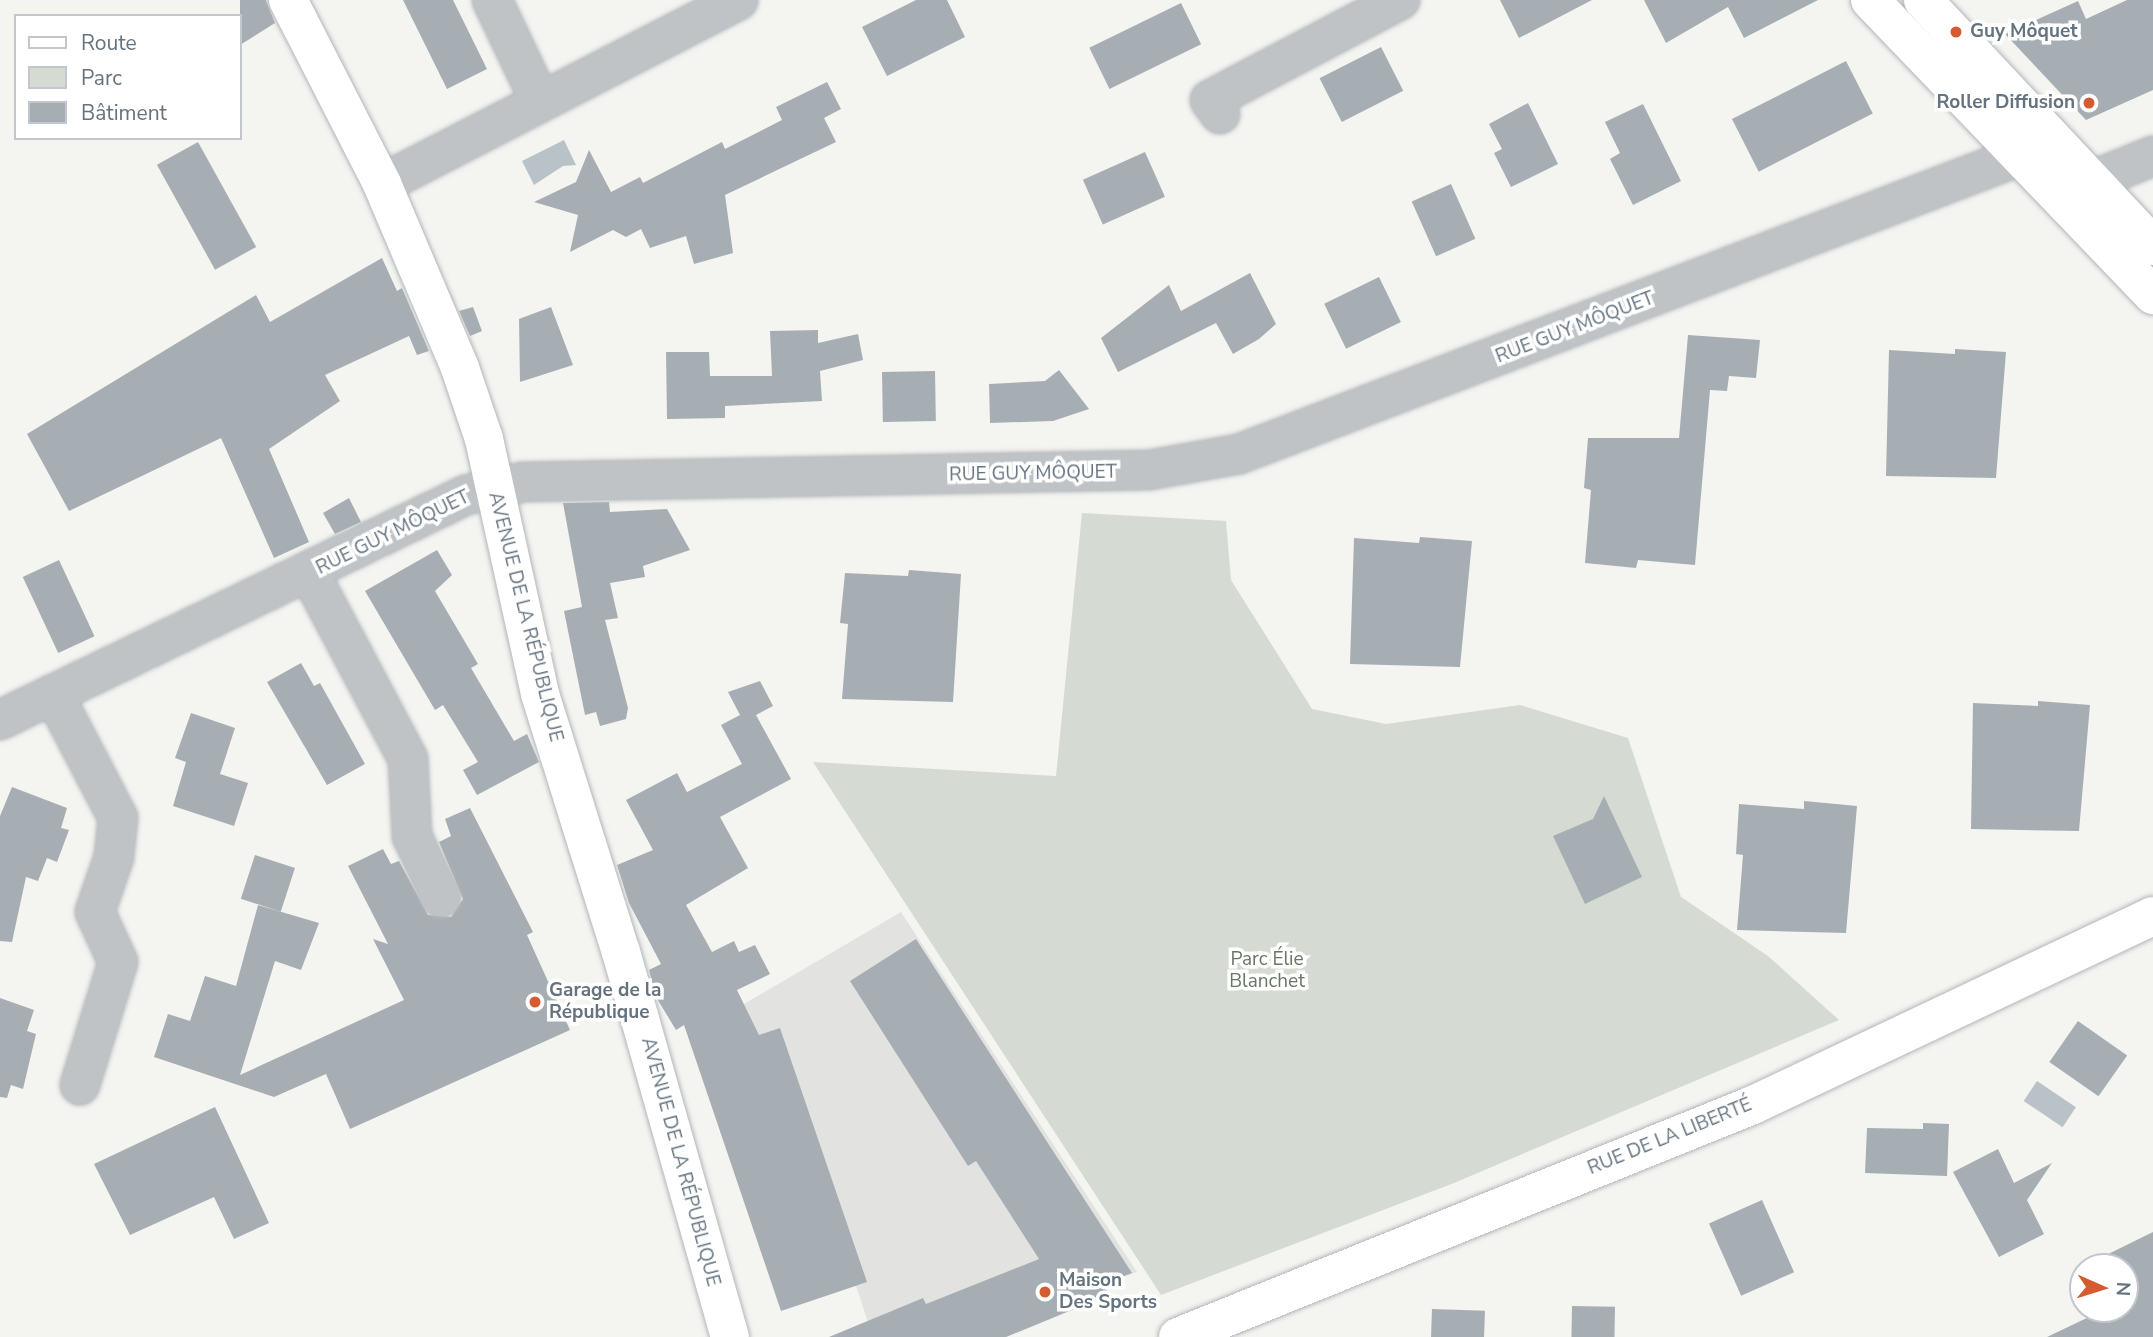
<!DOCTYPE html>
<meta charset="utf-8">
<style>
body{margin:0}
#map{position:relative;width:2153px;height:1337px;overflow:hidden;background:#f4f4f1;font-family:"Nunito Sans",sans-serif}
div>[style]{position:absolute}
.built>*{inset:0;background:#e2e3e1}
.green>*{inset:0;background:#d5dbd2}
.water>*{inset:0;background:#b9c3c7;transform-origin:0 0}
.building>*{inset:0;background:#a7aeb3;transform-origin:0 0}
.roads{filter:drop-shadow(0 0 2px #b2b6ba) drop-shadow(0 0 2px #b2b6ba)}
.street>*{height:38px;margin:-19px;padding:0 19px;transform-origin:19px;border-radius:19px;background:#bfc3c6}
.secondary>*{height:38px;margin:-19px;padding:0 19px;transform-origin:19px;border-radius:19px;background:#fff}
.dots>*{width:19px;height:19px;translate:-50% -50%;box-sizing:border-box;border:4px solid #fff;border-radius:50%}
span{translate:-50% -50%;white-space:nowrap;text-align:center;line-height:1.15;-webkit-text-stroke:7px #fff;paint-order:stroke}
.poi-label{font-size:19px;color:#65737f;font-weight:700}
.left{translate:0 -50%;text-align:left}
.right{translate:-100% -50%;text-align:right}
.street-label{font-size:19px;color:#65737f}
.park-label{font-size:19px;color:#677764}
.legend{position:absolute;left:14px;top:14px;width:228px;height:126px;box-sizing:border-box;background:#fff;border:2px solid #c1c7cc;margin:0;padding:9px 12px;list-style:none;font-size:21px;color:#65737f}
.legend li{display:flex;align-items:center;gap:14px;height:35px}
.legend b{width:35px;border:2px solid #c1c7cc}
.north{position:absolute;left:2069px;top:1253px;width:70px;height:70px;box-sizing:border-box;background:#fff;border:2px solid #c1c7cc;border-radius:50%;rotate:93deg;font-size:19px;font-weight:700;line-height:28px;text-align:center;color:#65737f}
.north::after{content:'';display:block;margin:auto;width:24px;height:32px;background:#d55c30;clip-path:polygon(50% 0,100% 100%,50% 72%,0 100%)}
</style>
<div id="map">
<div class="built">
<div style="clip-path:polygon(901px 912px,1137px 1272px,1105px 1283px,1108px 1295px,1006px 1337px,873px 1337px,856px 1286px,781px 1311px,722px 1017px)"></div>
</div>
<div class="green">
<div style="clip-path:polygon(1082px 513px,1226px 521px,1231px 580px,1312px 709px,1386px 724px,1520px 705px,1628px 738px,1681px 897px,1768px 956px,1839px 1020px,1454px 1183px,1161px 1295px,813px 762px,1056px 776px)"></div>
</div>
<div class="water">
<div style="clip-path:polygon(564px 140px,576px 165px,563px 166px,534px 185px,522px 161px)"></div>
<div style="left:2037px;top:1081px;width:47px;height:24px;rotate:34deg"></div>
</div>
<div class="building">
<div style="clip-path:polygon(240px 0,266px 0,275px 23px,240px 45px)"></div>
<div style="clip-path:polygon(403px 0,453px 0,487px 69px,447px 89px)"></div>
<div style="clip-path:polygon(916px 0,947px 0,965px 37px,887px 76px,862px 27px)"></div>
<div style="clip-path:polygon(1500px 0,1592px 0,1519px 38px)"></div>
<div style="clip-path:polygon(1644px 0,1818px 0,1744px 38px,1728px 7px,1666px 43px)"></div>
<div style="clip-path:polygon(2127px 0,2153px 0,2153px 90px,2086px 120px,2005px 34px,2078px 1px,2086px 19px)"></div>
<div style="left:1181px;top:3px;width:46px;height:102px;rotate:64deg"></div>
<div style="left:1381px;top:47px;width:49px;height:69px;rotate:63deg"></div>
<div style="left:1846px;top:61px;width:59px;height:128px;rotate:63deg"></div>
<div style="clip-path:polygon(827px 82px,841px 109px,824px 118px,836px 142px,725px 195px,733px 253px,694px 264px,686px 236px,650px 248px,641px 229px,626px 237px,613px 230px,570px 252px,578px 215px,534px 202px,576px 182px,589px 150px,611px 192px,640px 177px,643px 183px,722px 142px,725px 149px,782px 120px,776px 107px)"></div>
<div style="clip-path:polygon(1528px 103px,1558px 164px,1511px 187px,1494px 153px,1502px 149px,1489px 124px)"></div>
<div style="clip-path:polygon(1643px 104px,1681px 181px,1633px 205px,1610px 159px,1620px 153px,1605px 122px)"></div>
<div style="left:198px;top:142px;width:120px;height:47px;rotate:61deg"></div>
<div style="left:1145px;top:152px;width:49px;height:68px;rotate:66deg"></div>
<div style="left:1451px;top:184px;width:60px;height:43px;rotate:66deg"></div>
<div style="clip-path:polygon(382px 258px,397px 291px,402px 288px,429px 351px,417px 355px,409px 336px,325px 375px,340px 401px,269px 449px,309px 542px,274px 558px,221px 438px,69px 511px,27px 434px,256px 295px,270px 322px)"></div>
<div style="clip-path:polygon(1250px 273px,1276px 324px,1259px 339px,1233px 354px,1216px 323px,1118px 372px,1101px 338px,1169px 285px,1181px 311px)"></div>
<div style="left:1379px;top:277px;width:50px;height:61px;rotate:64deg"></div>
<div style="clip-path:polygon(473px 307px,482px 331px,470px 336px,459px 311px)"></div>
<div style="clip-path:polygon(551px 307px,573px 365px,520px 382px,519px 319px)"></div>
<div style="clip-path:polygon(818px 330px,818px 343px,858px 334px,863px 360px,820px 371px,822px 401px,725px 406px,725px 418px,667px 419px,666px 352px,709px 352px,710px 376px,772px 376px,770px 331px)"></div>
<div style="clip-path:polygon(1688px 335px,1760px 340px,1756px 378px,1729px 376px,1727px 391px,1710px 390px,1695px 565px,1638px 560px,1636px 568px,1585px 563px,1591px 490px,1584px 488px,1588px 438px,1679px 438px)"></div>
<div style="clip-path:polygon(1955px 349px,2006px 352px,1996px 478px,1886px 476px,1889px 350px,1955px 354px)"></div>
<div style="clip-path:polygon(1059px 370px,1089px 409px,1053px 421px,990px 423px,989px 384px,1045px 381px)"></div>
<div style="left:935px;top:371px;width:50px;height:53px;rotate:89deg"></div>
<div style="clip-path:polygon(349px 498px,361px 522px,335px 534px,323px 513px)"></div>
<div style="clip-path:polygon(609px 502px,610px 512px,667px 509px,690px 550px,643px 566px,645px 577px,610px 583px,618px 618px,605px 620px,628px 708px,626px 719px,600px 726px,596px 712px,585px 715px,564px 611px,582px 607px,563px 503px)"></div>
<div style="clip-path:polygon(1420px 537px,1472px 541px,1460px 667px,1350px 664px,1354px 538px,1419px 543px)"></div>
<div style="clip-path:polygon(437px 550px,452px 575px,435px 591px,478px 664px,471px 668px,514px 741px,527px 734px,539px 762px,477px 795px,463px 770px,478px 762px,443px 705px,435px 710px,365px 591px)"></div>
<div style="left:59px;top:560px;width:84px;height:40px;rotate:65deg"></div>
<div style="clip-path:polygon(909px 570px,961px 574px,953px 702px,842px 699px,848px 624px,840px 623px,845px 573px,908px 576px)"></div>
<div style="clip-path:polygon(301px 663px,314px 686px,320px 683px,365px 764px,327px 785px,267px 682px)"></div>
<div style="clip-path:polygon(760px 681px,773px 706px,756px 715px,791px 779px,720px 817px,748px 868px,686px 905px,712px 952px,734px 941px,739px 952px,755px 945px,770px 974px,737px 990px,759px 1035px,780px 1028px,867px 1282px,781px 1311px,684px 1025px,676px 1030px,656px 997px,649px 970px,661px 964px,629px 903px,617px 865px,653px 850px,626px 800px,677px 773px,687px 792px,742px 764px,721px 725px,740px 715px,728px 692px)"></div>
<div style="clip-path:polygon(2038px 701px,2090px 705px,2079px 831px,1971px 829px,1973px 703px,2038px 706px)"></div>
<div style="clip-path:polygon(191px 713px,235px 728px,220px 774px,248px 783px,234px 826px,173px 806px,186px 762px,175px 758px)"></div>
<div style="clip-path:polygon(12px 787px,67px 808px,61px 828px,69px 830px,57px 862px,47px 858px,38px 881px,26px 877px,12px 942px,0 941px,0 816px)"></div>
<div style="clip-path:polygon(1604px 796px,1642px 877px,1585px 904px,1553px 836px,1593px 819px)"></div>
<div style="clip-path:polygon(1804px 801px,1857px 806px,1846px 933px,1737px 930px,1743px 855px,1736px 854px,1739px 804px,1804px 809px)"></div>
<div style="clip-path:polygon(470px 808px,533px 932px,527px 935px,570px 1030px,350px 1129px,326px 1074px,274px 1097px,154px 1057px,168px 1014px,190px 1021px,205px 976px,236px 986px,258px 905px,319px 923px,301px 970px,275px 961px,240px 1075px,404px 1000px,373px 939px,388px 944px,348px 866px,383px 849px,391px 864px,399px 861px,428px 915px,451px 917px,463px 899px,439px 842px,451px 836px,445px 819px)"></div>
<div style="left:255px;top:855px;width:42px;height:46px;rotate:18deg"></div>
<div style="clip-path:polygon(916px 939px,1132px 1273px,1104px 1284px,1108px 1295px,1006px 1337px,829px 1337px,923px 1298px,926px 1304px,1039px 1259px,976px 1161px,968px 1166px,850px 981px)"></div>
<div style="clip-path:polygon(0 998px,34px 1010px,27px 1031px,36px 1034px,23px 1089px,11px 1085px,7px 1098px,0 1097px)"></div>
<div style="left:2078px;top:1021px;width:60px;height:50px;rotate:35deg"></div>
<div style="clip-path:polygon(215px 1107px,269px 1223px,234px 1239px,214px 1197px,130px 1235px,94px 1164px)"></div>
<div style="clip-path:polygon(1923px 1123px,1949px 1124px,1947px 1176px,1865px 1173px,1867px 1128px,1923px 1129px)"></div>
<div style="clip-path:polygon(1998px 1149px,2014px 1183px,2052px 1163px,2027px 1200px,2044px 1234px,1999px 1257px,1953px 1172px)"></div>
<div style="left:1762px;top:1200px;width:79px;height:58px;rotate:66deg"></div>
<div style="clip-path:polygon(2153px 1232px,2153px 1337px,2047px 1337px,2091px 1316px,2087px 1309px,2125px 1309px,2125px 1267px,2090px 1263px)"></div>
<div style="left:1572px;top:1306px;width:43px;height:31px;rotate:1deg"></div>
<div style="left:1432px;top:1309px;width:53px;height:28px;rotate:2deg"></div>
</div>
<div class="roads">
<div class="street">
<div style="left:492px;top:0;width:112px;rotate:64.6deg"></div>
<div style="left:1220px;top:114px;width:17px;rotate:-126deg"></div>
<div style="left:1210px;top:100px;width:215px;rotate:-27.8deg"></div>
<div style="left:382px;top:184px;width:401px;rotate:-27.3deg"></div>
<div style="left:2064px;top:192px;width:96px;rotate:-22deg"></div>
<div style="left:310px;top:574px;width:209px;rotate:62.1deg"></div>
<div style="left:408px;top:759px;width:77px;rotate:87deg"></div>
<div style="left:412px;top:836px;width:68px;rotate:64.9deg"></div>
<div style="left:54px;top:695px;width:139px;rotate:62.5deg"></div>
<div style="left:118px;top:818px;width:39px;rotate:96deg"></div>
<div style="left:114px;top:857px;width:58px;rotate:109.1deg"></div>
<div style="left:95px;top:912px;width:55px;rotate:65.3deg"></div>
<div style="left:118px;top:962px;width:129px;rotate:107.2deg"></div>
<div style="left:0;top:720px;width:517px;rotate:-25.77deg"></div>
<div style="left:466px;top:495px;width:58px;rotate:-12.8deg"></div>
<div style="left:523px;top:482px;width:626px;rotate:-1.1deg"></div>
<div style="left:1149px;top:470px;width:91px;rotate:-10.1deg"></div>
<div style="left:1239px;top:454px;width:866px;rotate:-20.9deg"></div>
</div>
<div class="secondary">
<div style="left:288px;top:0;width:207px;rotate:62.9deg"></div>
<div style="left:382px;top:184px;width:200px;rotate:67deg"></div>
<div style="left:460px;top:368px;width:75px;rotate:71.3deg"></div>
<div style="left:484px;top:439px;width:261px;rotate:77.6deg"></div>
<div style="left:540px;top:694px;width:270px;rotate:72.6deg"></div>
<div style="left:621px;top:952px;width:400px;rotate:74.2deg"></div>
<div style="left:1870px;top:0;width:409px;rotate:46.2deg"></div>
<div style="left:1923px;top:0;width:337px;rotate:46.9deg"></div>
<div style="left:1178px;top:1337px;width:620px;rotate:-21.97deg"></div>
<div style="left:1753px;top:1105px;width:442px;rotate:-25.3deg"></div>
</div>
</div>
<div class="dots">
<div style="left:1956px;top:32px;background:#d55c30"></div>
<div style="left:2089px;top:103px;background:#d55c30"></div>
<div style="left:535px;top:1002px;background:#d55c30"></div>
<div style="left:1045px;top:1292px;background:#d55c30"></div>
</div>
<div class="poi-label">
<span class="left" style="left:1970px;top:32px">Guy Môquet</span>
<span class="right" style="left:2075px;top:103px">Roller Diffusion</span>
<span class="left" style="left:549px;top:1002px">Garage de la<br>République</span>
<span class="left" style="left:1059px;top:1292px">Maison<br>Des Sports</span>
</div>
<div class="street-label">
<span style="left:1575px;top:328px;rotate:-21deg">RUE GUY MÔQUET</span>
<span style="left:1033px;top:474px;rotate:-1deg">RUE GUY MÔQUET</span>
<span style="left:393px;top:533px;rotate:-26deg">RUE GUY MÔQUET</span>
<span style="left:525px;top:617px;rotate:76deg">AVENUE DE LA RÉPUBLIQUE</span>
<span style="left:1670px;top:1137px;rotate:-22deg">RUE DE LA LIBERTÉ</span>
<span style="left:680px;top:1162px;rotate:75deg">AVENUE DE LA RÉPUBLIQUE</span>
</div>
<div class="park-label">
<span style="left:1267px;top:971px">Parc Élie<br>Blanchet</span>
</div>
<ul class="legend">
<li><b style="height:9px;background:#fff"></b>Route</li>
<li><b style="height:19px;background:#d5dbd2"></b>Parc</li>
<li><b style="height:19px;background:#a7aeb3"></b>Bâtiment</li>
</ul>
<div class="north">N</div>
</div>
